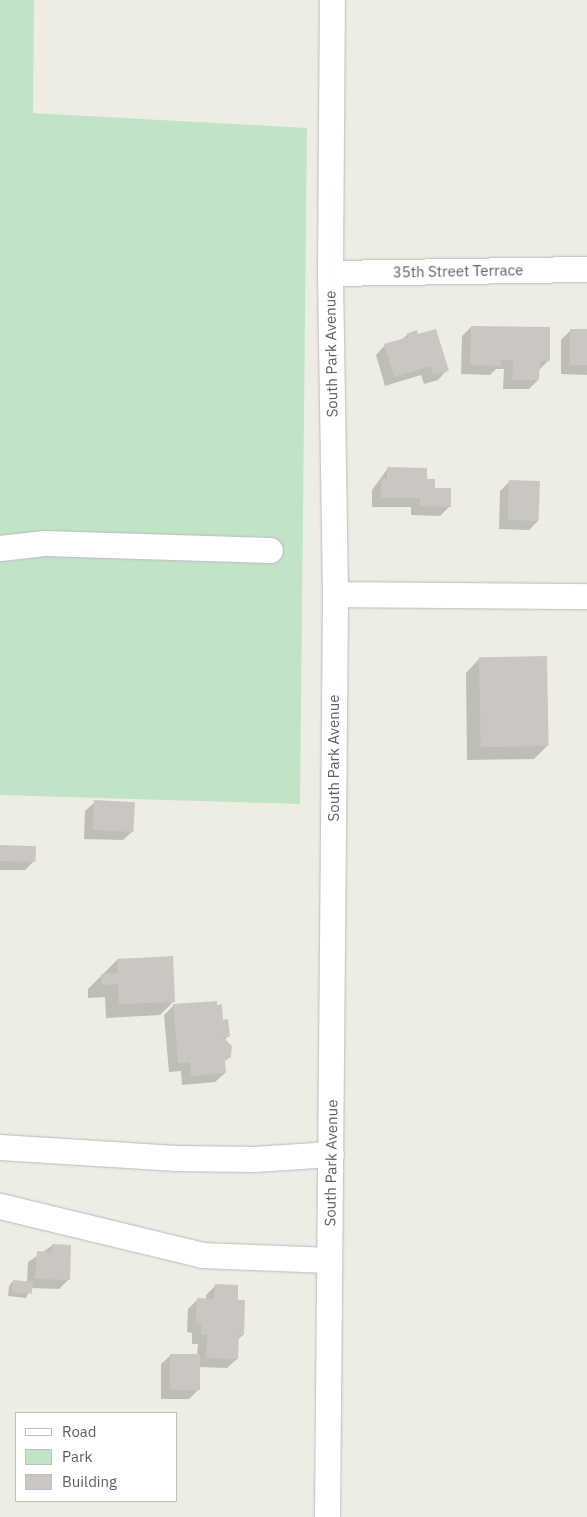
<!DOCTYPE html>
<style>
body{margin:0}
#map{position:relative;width:587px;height:1517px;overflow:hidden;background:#eeede4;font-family:"IBM Plex Sans",sans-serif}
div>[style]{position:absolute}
.green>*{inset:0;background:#c2e4c6}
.shadow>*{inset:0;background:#0003}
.building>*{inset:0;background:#cac7c2;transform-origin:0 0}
.roads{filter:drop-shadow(0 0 1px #b9bbc0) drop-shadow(0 0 1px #b9bbc0)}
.minor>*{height:25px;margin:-12.5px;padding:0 12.5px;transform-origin:12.5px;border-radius:12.5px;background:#fff}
span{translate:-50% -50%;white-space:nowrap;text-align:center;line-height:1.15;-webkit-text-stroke:4px #fff;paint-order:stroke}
.street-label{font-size:15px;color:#5c5f64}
.legend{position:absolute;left:15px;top:1412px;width:162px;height:90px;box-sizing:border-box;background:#fff;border:1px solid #bebfc1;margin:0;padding:6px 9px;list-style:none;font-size:15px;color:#5c5f64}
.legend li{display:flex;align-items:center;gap:10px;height:25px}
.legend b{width:25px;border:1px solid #bebfc1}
</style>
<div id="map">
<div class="green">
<div style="clip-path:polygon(0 0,34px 0,33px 113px,307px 128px,300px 804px,0 795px)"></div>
</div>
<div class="shadow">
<div style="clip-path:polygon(471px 327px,548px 361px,538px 371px,538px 380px,529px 389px,503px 389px,504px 369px,496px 369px,490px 375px,461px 374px,462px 336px)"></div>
<div style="clip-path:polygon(571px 330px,587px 332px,587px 375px,561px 374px,561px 340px)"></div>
<div style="clip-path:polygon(407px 335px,447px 370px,438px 380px,424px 384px,421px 375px,385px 386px,376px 355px,385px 345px,401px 340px)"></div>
<div style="clip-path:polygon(388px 468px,426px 480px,450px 506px,440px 516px,411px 515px,411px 507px,372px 507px,372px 490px)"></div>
<div style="clip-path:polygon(510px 481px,538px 521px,529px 530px,499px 529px,500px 491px)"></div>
<div style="clip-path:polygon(479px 659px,548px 745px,534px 759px,467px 760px,466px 673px)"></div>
<div style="clip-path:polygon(95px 802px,133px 831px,123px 840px,84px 839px,85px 811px)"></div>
<div style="clip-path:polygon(0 846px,34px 861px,25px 870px,0 870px)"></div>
<div style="clip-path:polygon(117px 960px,174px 1001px,160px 1015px,106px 1018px,105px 997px,88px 998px,88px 989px)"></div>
<div style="clip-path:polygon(174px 1005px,222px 1021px,228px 1036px,224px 1041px,225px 1073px,215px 1082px,182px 1085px,181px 1071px,169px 1072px,164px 1015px)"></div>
<div style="clip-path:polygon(53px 1245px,68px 1280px,59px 1289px,31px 1288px,26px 1298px,8px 1296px,9px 1286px,13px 1281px,27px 1282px,28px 1262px)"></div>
<div style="clip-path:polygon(215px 1286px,236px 1301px,243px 1335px,237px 1340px,237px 1359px,227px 1368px,199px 1367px,199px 1389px,189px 1399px,161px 1399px,161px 1364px,171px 1355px,197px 1355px,198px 1344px,192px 1344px,192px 1333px,187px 1332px,188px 1309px,197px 1300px,206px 1300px,206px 1295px)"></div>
</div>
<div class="building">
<div style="clip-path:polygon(471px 326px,550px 327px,550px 361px,540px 361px,539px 380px,512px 380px,513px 360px,501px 360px,501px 366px,470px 365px)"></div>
<div style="clip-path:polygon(436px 329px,449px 371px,433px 375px,431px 366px,394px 377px,384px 344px,408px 337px,406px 334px,417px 330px,418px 334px)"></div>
<div style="left:570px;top:329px;width:17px;height:36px"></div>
<div style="clip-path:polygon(387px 467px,427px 468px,427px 479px,435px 479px,435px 488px,451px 488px,451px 507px,420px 506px,420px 498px,381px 498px,381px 479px,387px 479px)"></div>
<div style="left:509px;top:480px;width:31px;height:40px;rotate:2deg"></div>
<div style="left:547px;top:656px;width:90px;height:68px;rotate:89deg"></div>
<div style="left:94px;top:800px;width:41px;height:30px;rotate:3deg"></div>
<div style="left:0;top:845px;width:36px;height:16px;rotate:2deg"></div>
<div style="clip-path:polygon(173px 956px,175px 1002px,119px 1004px,118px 984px,102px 985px,101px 974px,118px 973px,117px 959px)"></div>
<div style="clip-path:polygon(217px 1001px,217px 1005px,222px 1004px,223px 1020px,228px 1019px,230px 1037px,223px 1037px,232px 1046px,231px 1057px,225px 1061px,226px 1073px,191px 1076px,190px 1062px,178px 1063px,173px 1004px)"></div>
<div style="clip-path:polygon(52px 1244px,71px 1245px,70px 1280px,35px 1279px,37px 1251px,52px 1252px)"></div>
<div style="left:13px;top:1280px;width:20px;height:12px;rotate:6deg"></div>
<div style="clip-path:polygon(215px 1284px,238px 1285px,238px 1300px,245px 1300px,244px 1335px,239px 1335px,238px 1359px,206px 1358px,207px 1335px,201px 1335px,201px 1324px,196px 1323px,197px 1298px,214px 1299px)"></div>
<div style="left:170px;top:1354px;width:30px;height:36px"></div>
</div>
<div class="roads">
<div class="minor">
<div style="left:330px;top:273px;width:257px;rotate:-0.9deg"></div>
<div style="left:0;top:548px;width:44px;rotate:-6.5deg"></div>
<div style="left:44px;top:543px;width:226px;rotate:1.8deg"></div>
<div style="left:335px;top:594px;width:252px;rotate:0.5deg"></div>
<div style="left:0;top:1147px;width:176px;rotate:3.6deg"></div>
<div style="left:176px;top:1158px;width:78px;rotate:0.7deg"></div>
<div style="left:254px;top:1159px;width:77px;rotate:-3.7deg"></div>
<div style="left:0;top:1206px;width:208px;rotate:13.6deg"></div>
<div style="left:202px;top:1255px;width:127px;rotate:2.3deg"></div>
<div style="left:327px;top:1517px;width:923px;rotate:-89.5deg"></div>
<div style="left:335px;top:594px;width:321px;rotate:-90.9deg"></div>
<div style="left:330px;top:273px;width:273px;rotate:-89.6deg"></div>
</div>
</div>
<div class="street-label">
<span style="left:458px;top:271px;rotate:-1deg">35th Street Terrace</span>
<span style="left:331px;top:354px;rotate:-91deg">South Park Avenue</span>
<span style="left:334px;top:758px;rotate:-90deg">South Park Avenue</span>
<span style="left:331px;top:1163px;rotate:-89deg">South Park Avenue</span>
</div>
<ul class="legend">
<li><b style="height:6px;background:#fff"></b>Road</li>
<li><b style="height:14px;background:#c2e4c6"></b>Park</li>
<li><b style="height:14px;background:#cac7c2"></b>Building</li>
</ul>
</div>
